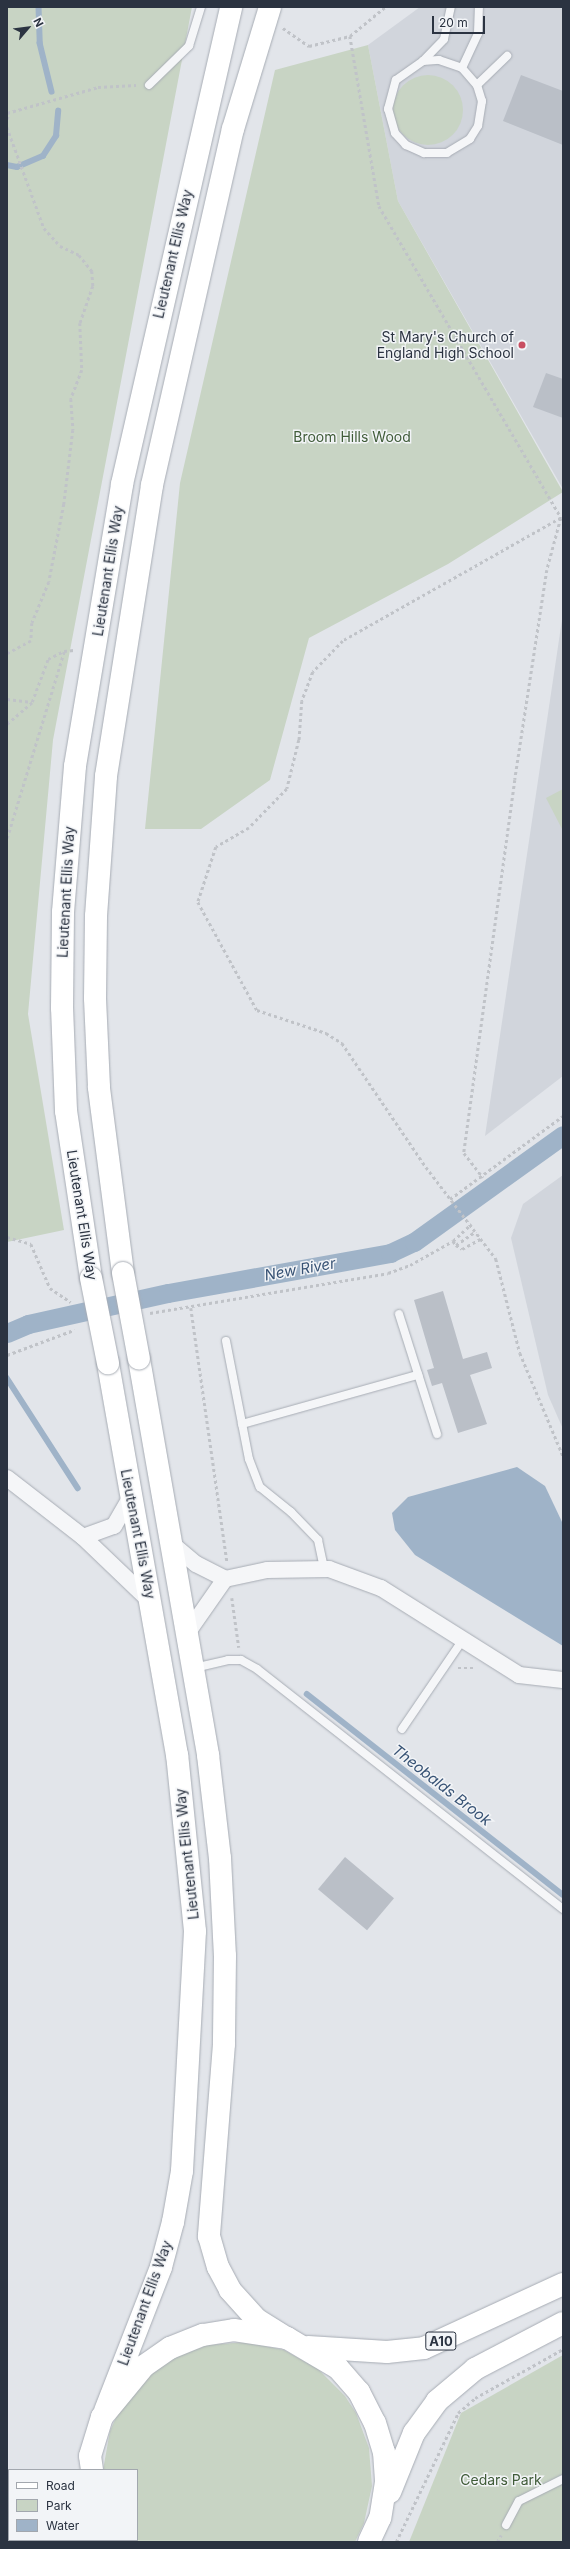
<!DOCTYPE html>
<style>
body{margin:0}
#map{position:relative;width:570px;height:2549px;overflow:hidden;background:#e2e5ea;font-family:Inter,sans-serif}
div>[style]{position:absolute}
.built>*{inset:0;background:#d1d5dc}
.green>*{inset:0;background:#c8d4c4}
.round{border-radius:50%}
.water>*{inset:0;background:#9fb3c8}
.stream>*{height:5.5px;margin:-2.75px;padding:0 2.75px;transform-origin:2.75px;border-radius:2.75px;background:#9fb3c8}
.canal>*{height:19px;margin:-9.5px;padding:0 9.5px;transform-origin:9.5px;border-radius:9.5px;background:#9fb3c8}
.building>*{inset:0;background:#babfc7;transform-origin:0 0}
.path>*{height:2.5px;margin-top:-1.25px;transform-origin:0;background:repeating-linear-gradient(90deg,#c0c3c8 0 3px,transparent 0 6px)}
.roads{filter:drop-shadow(0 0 1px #a7acb4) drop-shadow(0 0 1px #a7acb4)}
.lane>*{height:8px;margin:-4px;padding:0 4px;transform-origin:4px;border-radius:4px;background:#f5f6f8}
.street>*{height:16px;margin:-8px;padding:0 8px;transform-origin:8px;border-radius:8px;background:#f5f6f8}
.secondary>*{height:22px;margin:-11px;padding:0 11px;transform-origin:11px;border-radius:11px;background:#fff}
.highway>*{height:22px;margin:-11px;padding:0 11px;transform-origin:11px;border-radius:11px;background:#fff}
.bridges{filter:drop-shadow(0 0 1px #a7acb4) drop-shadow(0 0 1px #a7acb4)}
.secondary-bridge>*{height:22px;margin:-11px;padding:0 11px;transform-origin:11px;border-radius:11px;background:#fff}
.dots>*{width:11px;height:11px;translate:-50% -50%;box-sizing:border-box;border:2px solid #f2f4f7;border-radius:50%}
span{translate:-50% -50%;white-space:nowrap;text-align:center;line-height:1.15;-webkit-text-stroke:3px #f2f4f7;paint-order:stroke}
.shield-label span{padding:1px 3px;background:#f2f4f7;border:1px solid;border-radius:3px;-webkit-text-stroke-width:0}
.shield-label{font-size:13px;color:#2b3341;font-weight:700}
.street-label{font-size:14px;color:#2b3341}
.poi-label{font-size:14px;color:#2b3341}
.right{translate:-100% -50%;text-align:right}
.park-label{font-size:14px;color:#405c39}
.water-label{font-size:15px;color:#375274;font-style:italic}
.frame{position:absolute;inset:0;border:8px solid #2b3341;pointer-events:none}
.legend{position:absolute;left:8px;top:2469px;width:130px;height:72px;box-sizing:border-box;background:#f2f4f7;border:1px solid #a2a7ae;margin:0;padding:5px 7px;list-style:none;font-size:12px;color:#2b3341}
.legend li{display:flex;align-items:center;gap:8px;height:20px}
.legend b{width:20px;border:1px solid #a2a7ae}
.north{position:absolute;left:8px;top:8px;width:40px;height:40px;-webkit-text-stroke:3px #f2f4f7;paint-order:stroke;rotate:62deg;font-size:11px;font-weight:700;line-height:16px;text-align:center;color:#2b3341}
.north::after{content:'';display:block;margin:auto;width:14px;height:18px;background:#2b3341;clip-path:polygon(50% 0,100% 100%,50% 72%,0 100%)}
.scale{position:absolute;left:432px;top:16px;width:53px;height:18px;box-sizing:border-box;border:2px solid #2b3341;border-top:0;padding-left:5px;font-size:12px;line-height:14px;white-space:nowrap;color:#2b3341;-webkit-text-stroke:3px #f2f4f7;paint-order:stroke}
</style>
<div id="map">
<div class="built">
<div style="clip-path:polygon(420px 7px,563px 7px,563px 489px,398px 201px,368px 45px)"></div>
<div style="clip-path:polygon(563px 613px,563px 1076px,485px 1136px)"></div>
<div style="clip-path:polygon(563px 1175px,563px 1429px,548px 1395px,511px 1238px,523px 1204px)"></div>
</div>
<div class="green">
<div style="clip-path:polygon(7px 7px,192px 7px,53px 740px,28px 1014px,64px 1230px,7px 1242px)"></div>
<div style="clip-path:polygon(368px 45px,398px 201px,563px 492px,448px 564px,309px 638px,270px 780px,201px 829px,145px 829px,180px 483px,275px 70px)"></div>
<div class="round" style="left:393px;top:75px;width:70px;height:70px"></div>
<div style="clip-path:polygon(563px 789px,563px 831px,546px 798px)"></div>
<div style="clip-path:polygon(246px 2342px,284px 2350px,318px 2369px,345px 2396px,356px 2413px,369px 2448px,372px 2486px,364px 2523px,355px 2542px,120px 2542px,137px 2540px,137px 2470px,103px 2470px,110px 2431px,118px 2413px,141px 2382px,171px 2359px,208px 2345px)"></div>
<div style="clip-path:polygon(563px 2355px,563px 2542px,409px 2542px,461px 2413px)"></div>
</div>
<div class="water">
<div style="clip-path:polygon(517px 1467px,545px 1486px,563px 1524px,563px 1646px,415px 1555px,395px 1530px,392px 1513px,408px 1497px)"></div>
</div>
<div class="stream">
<div style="left:39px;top:7px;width:36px;rotate:88deg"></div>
<div style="left:40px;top:43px;width:50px;rotate:76.2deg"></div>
<div style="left:7px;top:165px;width:10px;rotate:11deg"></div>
<div style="left:17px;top:167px;width:28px;rotate:-23deg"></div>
<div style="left:43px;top:156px;width:24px;rotate:-57deg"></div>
<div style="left:56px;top:136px;width:25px;rotate:-85deg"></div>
<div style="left:7px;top:1378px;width:131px;rotate:57.2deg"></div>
<div style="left:307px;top:1694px;width:325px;rotate:38.1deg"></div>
</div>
<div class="canal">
<div style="left:7px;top:1333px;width:23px;rotate:-23deg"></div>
<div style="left:28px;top:1324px;width:143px;rotate:-12.5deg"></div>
<div style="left:168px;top:1293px;width:226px;rotate:-10.2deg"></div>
<div style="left:390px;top:1253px;width:26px;rotate:-25deg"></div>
<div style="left:414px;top:1242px;width:183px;rotate:-35.7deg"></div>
</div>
<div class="building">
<div style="clip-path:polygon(521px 75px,563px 91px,563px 145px,503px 121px)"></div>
<div style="clip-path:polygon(546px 373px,563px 379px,563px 418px,533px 407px)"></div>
<div style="clip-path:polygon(443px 1291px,463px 1359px,487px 1352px,492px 1368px,470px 1375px,487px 1424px,458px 1433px,442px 1383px,432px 1386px,427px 1370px,434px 1368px,414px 1300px)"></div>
<div style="left:345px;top:1857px;width:64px;height:42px;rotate:40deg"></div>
</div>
<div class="path">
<div style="left:283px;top:28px;width:32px;rotate:35deg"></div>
<div style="left:309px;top:46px;width:42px;rotate:-13.7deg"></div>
<div style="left:350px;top:36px;width:45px;rotate:-39.6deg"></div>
<div style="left:350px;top:36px;width:172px;rotate:80.3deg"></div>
<div style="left:379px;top:206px;width:361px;rotate:59.7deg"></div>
<div style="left:561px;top:518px;width:54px;rotate:105.1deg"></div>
<div style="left:547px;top:570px;width:212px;rotate:98.7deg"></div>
<div style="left:515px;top:780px;width:376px;rotate:97.8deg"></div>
<div style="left:464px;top:1153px;width:31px;rotate:52deg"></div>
<div style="left:7px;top:113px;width:95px;rotate:-15.9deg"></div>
<div style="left:98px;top:87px;width:38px;rotate:-3deg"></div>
<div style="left:7px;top:119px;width:6px;rotate:-72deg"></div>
<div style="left:7px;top:127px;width:108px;rotate:69.9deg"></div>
<div style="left:44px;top:228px;width:24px;rotate:48deg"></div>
<div style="left:60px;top:246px;width:21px;rotate:25deg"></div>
<div style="left:79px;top:255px;width:21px;rotate:51deg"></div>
<div style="left:92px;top:271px;width:15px;rotate:86deg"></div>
<div style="left:93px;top:286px;width:39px;rotate:109deg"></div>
<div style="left:80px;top:323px;width:47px;rotate:87.6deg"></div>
<div style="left:82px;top:370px;width:31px;rotate:111deg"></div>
<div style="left:71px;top:399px;width:31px;rotate:86deg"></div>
<div style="left:73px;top:430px;width:75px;rotate:96.9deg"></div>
<div style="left:64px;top:504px;width:79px;rotate:100.9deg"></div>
<div style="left:49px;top:582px;width:44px;rotate:112.5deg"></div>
<div style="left:32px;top:623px;width:18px;rotate:93deg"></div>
<div style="left:31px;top:641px;width:27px;rotate:152deg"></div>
<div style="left:561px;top:518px;width:250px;rotate:150.6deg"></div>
<div style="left:343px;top:641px;width:43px;rotate:134.1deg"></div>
<div style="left:313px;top:672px;width:31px;rotate:111deg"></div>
<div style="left:302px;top:701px;width:39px;rotate:94deg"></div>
<div style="left:299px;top:740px;width:50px;rotate:103.8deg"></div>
<div style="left:287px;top:789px;width:54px;rotate:134.3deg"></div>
<div style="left:249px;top:828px;width:38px;rotate:150deg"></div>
<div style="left:216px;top:847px;width:58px;rotate:108.1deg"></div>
<div style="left:198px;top:902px;width:123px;rotate:61.4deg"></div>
<div style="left:257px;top:1010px;width:73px;rotate:18.4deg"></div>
<div style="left:326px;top:1033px;width:19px;rotate:32deg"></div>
<div style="left:342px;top:1043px;width:150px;rotate:55.9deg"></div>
<div style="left:426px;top:1167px;width:116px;rotate:52.7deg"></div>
<div style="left:496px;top:1259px;width:97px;rotate:75.7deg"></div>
<div style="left:520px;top:1353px;width:112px;rotate:67.3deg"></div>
<div style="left:7px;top:699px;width:25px;rotate:7deg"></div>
<div style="left:7px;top:724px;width:33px;rotate:-41deg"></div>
<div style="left:32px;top:702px;width:46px;rotate:-69.6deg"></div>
<div style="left:48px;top:659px;width:18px;rotate:-27deg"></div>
<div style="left:64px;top:651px;width:10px;rotate:-6deg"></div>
<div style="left:7px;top:838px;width:195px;rotate:-73deg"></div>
<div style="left:450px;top:1199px;width:140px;rotate:-36.3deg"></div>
<div style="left:7px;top:1237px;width:25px;rotate:16deg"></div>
<div style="left:31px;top:1244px;width:48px;rotate:66.6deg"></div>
<div style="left:50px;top:1288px;width:25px;rotate:34deg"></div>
<div style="left:453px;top:1241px;width:5px;rotate:53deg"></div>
<div style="left:456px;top:1245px;width:24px;rotate:-35deg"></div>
<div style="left:456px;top:1245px;width:7px;rotate:34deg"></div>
<div style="left:462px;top:1249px;width:23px;rotate:-29deg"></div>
<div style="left:191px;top:1308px;width:256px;rotate:81.9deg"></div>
<div style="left:150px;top:1313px;width:241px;rotate:-9.5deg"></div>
<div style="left:388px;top:1273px;width:23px;rotate:-20deg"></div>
<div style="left:410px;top:1265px;width:49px;rotate:-29.2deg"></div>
<div style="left:453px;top:1241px;width:25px;rotate:-43deg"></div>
<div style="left:7px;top:1355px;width:72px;rotate:-20.5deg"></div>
<div style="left:232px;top:1598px;width:50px;rotate:82deg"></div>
<div style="left:458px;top:1668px;width:17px"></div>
<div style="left:396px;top:2542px;width:143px;rotate:-64.3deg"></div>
<div style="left:458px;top:2413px;width:23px;rotate:-41deg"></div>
<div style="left:475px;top:2398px;width:101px;rotate:-29.1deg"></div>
<div style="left:497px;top:2542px;width:8px;rotate:-60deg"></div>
</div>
<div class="roads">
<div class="lane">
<div style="left:423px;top:61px;width:16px;rotate:-4deg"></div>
<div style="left:439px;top:60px;width:24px;rotate:19deg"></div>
<div style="left:462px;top:68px;width:23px;rotate:49deg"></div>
<div style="left:477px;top:85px;width:17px;rotate:73deg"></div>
<div style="left:482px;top:101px;width:25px;rotate:99deg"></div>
<div style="left:478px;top:126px;width:15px;rotate:122deg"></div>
<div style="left:470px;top:139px;width:27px;rotate:149deg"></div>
<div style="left:447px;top:153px;width:23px;rotate:180deg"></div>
<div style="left:424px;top:153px;width:20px;rotate:-156deg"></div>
<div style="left:406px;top:145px;width:16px;rotate:-133deg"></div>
<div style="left:395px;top:133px;width:25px;rotate:-106deg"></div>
<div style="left:388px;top:109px;width:30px;rotate:-75deg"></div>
<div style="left:396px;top:80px;width:33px;rotate:-35deg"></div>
<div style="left:423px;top:61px;width:30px;rotate:-46deg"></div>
<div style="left:444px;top:39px;width:33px;rotate:-78deg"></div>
<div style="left:462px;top:68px;width:38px;rotate:-65deg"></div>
<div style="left:478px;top:33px;width:26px;rotate:-88deg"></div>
<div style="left:149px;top:85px;width:56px;rotate:-44.3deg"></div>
<div style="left:189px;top:46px;width:41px;rotate:-72.9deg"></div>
<div style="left:477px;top:85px;width:42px;rotate:-44deg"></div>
<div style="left:399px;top:1314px;width:126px;rotate:72.4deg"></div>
<div style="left:226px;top:1341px;width:120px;rotate:79deg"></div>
<div style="left:249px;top:1459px;width:30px;rotate:69deg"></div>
<div style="left:260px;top:1487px;width:40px;rotate:39deg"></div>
<div style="left:291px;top:1512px;width:39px;rotate:46deg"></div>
<div style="left:318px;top:1540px;width:30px;rotate:78deg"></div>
<div style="left:242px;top:1424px;width:183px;rotate:-15.6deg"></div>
<div style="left:194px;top:1668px;width:35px;rotate:-13deg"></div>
<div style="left:228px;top:1660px;width:13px"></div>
<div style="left:241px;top:1660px;width:18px;rotate:29deg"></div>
<div style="left:257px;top:1669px;width:389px;rotate:38.1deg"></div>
<div style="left:402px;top:1729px;width:107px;rotate:-55.7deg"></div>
<div style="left:506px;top:2525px;width:27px;rotate:-62deg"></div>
<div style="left:519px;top:2501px;width:49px;rotate:-26.6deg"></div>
</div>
<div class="street">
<div style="left:7px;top:1478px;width:96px;rotate:37.8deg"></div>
<div style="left:83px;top:1537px;width:95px;rotate:43.7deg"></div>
<div style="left:83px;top:1537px;width:33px;rotate:-20deg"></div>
<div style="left:114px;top:1526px;width:34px;rotate:-60deg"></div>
<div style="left:172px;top:1544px;width:31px;rotate:40deg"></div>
<div style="left:196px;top:1564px;width:33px;rotate:27deg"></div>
<div style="left:225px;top:1579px;width:43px;rotate:-12.1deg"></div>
<div style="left:267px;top:1570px;width:62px;rotate:-0.9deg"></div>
<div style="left:329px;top:1569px;width:55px;rotate:20.1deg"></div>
<div style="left:381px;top:1588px;width:163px;rotate:32.2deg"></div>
<div style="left:519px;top:1675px;width:44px;rotate:6.5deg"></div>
<div style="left:188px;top:1632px;width:65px;rotate:-55.1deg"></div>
</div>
<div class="secondary">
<div style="left:123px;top:1273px;width:188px;rotate:-97.4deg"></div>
<div style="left:99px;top:1087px;width:89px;rotate:-92.6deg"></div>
<div style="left:95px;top:998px;width:82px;rotate:-89.3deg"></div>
<div style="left:96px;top:916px;width:140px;rotate:-85.9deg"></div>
<div style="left:106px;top:776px;width:295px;rotate:-81deg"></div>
<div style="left:152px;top:485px;width:365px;rotate:-77.2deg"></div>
<div style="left:233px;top:129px;width:127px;rotate:-73.1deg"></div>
<div style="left:91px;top:1278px;width:169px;rotate:-98.5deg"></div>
<div style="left:66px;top:1111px;width:103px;rotate:-92.2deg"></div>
<div style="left:62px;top:1008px;width:96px;rotate:-89.4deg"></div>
<div style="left:63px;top:912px;width:146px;rotate:-85.3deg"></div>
<div style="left:75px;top:766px;width:286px;rotate:-80.5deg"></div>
<div style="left:122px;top:484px;width:489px;rotate:-77.1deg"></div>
<div style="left:139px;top:1359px;width:402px;rotate:80.1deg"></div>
<div style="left:208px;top:1755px;width:104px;rotate:83.4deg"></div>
<div style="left:220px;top:1858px;width:98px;rotate:87.1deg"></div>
<div style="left:225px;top:1956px;width:88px;rotate:90.7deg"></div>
<div style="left:224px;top:2044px;width:193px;rotate:94.5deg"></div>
<div style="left:209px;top:2236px;width:32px;rotate:74deg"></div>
<div style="left:218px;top:2267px;width:26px;rotate:62deg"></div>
<div style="left:230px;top:2290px;width:39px;rotate:48deg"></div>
<div style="left:256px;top:2319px;width:36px;rotate:32deg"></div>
<div style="left:105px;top:2411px;width:155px;rotate:-68.7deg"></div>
<div style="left:161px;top:2267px;width:47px;rotate:-75.1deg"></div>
<div style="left:173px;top:2222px;width:52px;rotate:-80deg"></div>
<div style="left:182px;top:2171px;width:240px;rotate:-86.9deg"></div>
<div style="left:195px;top:1931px;width:177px;rotate:-95.8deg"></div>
<div style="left:177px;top:1755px;width:398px;rotate:-100deg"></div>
</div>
<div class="highway">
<div style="left:308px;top:2347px;width:79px;rotate:3.6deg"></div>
<div style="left:387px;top:2352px;width:37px;rotate:-6deg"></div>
<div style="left:424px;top:2348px;width:153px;rotate:-24.7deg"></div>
<div style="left:92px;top:2470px;width:14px;rotate:-98deg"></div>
<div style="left:90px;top:2456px;width:41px;rotate:-72.9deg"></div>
<div style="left:102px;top:2417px;width:66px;rotate:-50.5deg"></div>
<div style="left:144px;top:2366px;width:32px;rotate:-35deg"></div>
<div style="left:170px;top:2348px;width:35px;rotate:-22deg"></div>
<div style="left:203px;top:2335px;width:31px;rotate:-9deg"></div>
<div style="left:234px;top:2330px;width:54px;rotate:8.6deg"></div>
<div style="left:287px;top:2338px;width:59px;rotate:30.5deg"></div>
<div style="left:338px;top:2368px;width:32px;rotate:49deg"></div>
<div style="left:359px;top:2392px;width:35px;rotate:63deg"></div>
<div style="left:375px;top:2423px;width:30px;rotate:73deg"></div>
<div style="left:384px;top:2452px;width:30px;rotate:86deg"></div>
<div style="left:386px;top:2482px;width:36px;rotate:99deg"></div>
<div style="left:380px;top:2518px;width:26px;rotate:115deg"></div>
<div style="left:390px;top:2492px;width:64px;rotate:-67.9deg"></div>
<div style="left:414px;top:2433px;width:39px;rotate:-54deg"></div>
<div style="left:437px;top:2401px;width:50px;rotate:-40.1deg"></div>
<div style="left:475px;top:2369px;width:99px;rotate:-27.6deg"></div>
<div style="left:110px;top:2540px;width:2px;rotate:63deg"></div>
<div style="left:31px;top:2542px;width:4px;rotate:-34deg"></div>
</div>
</div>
<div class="bridges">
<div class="secondary-bridge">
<div style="left:123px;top:1273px;width:87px;rotate:79.5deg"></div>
<div style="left:91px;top:1278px;width:87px;rotate:78.7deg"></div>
</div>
</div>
<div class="dots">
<div style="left:522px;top:345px;background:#c84e61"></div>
</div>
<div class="shield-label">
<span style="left:441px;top:2341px">A10</span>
</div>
<div class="street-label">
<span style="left:173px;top:254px;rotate:-77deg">Lieutenant Ellis Way</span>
<span style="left:108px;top:571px;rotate:-81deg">Lieutenant Ellis Way</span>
<span style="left:66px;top:892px;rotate:-87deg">Lieutenant Ellis Way</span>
<span style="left:82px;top:1215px;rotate:81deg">Lieutenant Ellis Way</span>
<span style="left:138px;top:1534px;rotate:79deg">Lieutenant Ellis Way</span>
<span style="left:187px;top:1854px;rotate:-96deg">Lieutenant Ellis Way</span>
<span style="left:145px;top:2303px;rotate:-70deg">Lieutenant Ellis Way</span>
</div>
<div class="poi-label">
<span class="right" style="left:514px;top:345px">St Mary's Church of<br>England High School</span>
</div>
<div class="park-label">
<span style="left:352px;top:437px">Broom Hills Wood</span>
<span style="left:501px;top:2480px">Cedars Park</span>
</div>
<div class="water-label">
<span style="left:300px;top:1269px;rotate:-10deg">New River</span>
<span style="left:442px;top:1785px;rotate:38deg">Theobalds Brook</span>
</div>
<div class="frame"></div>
<ul class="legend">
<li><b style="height:5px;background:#fff"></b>Road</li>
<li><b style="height:11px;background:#c8d4c4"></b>Park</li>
<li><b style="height:11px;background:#9fb3c8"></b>Water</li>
</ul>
<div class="north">N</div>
<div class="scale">20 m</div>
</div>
